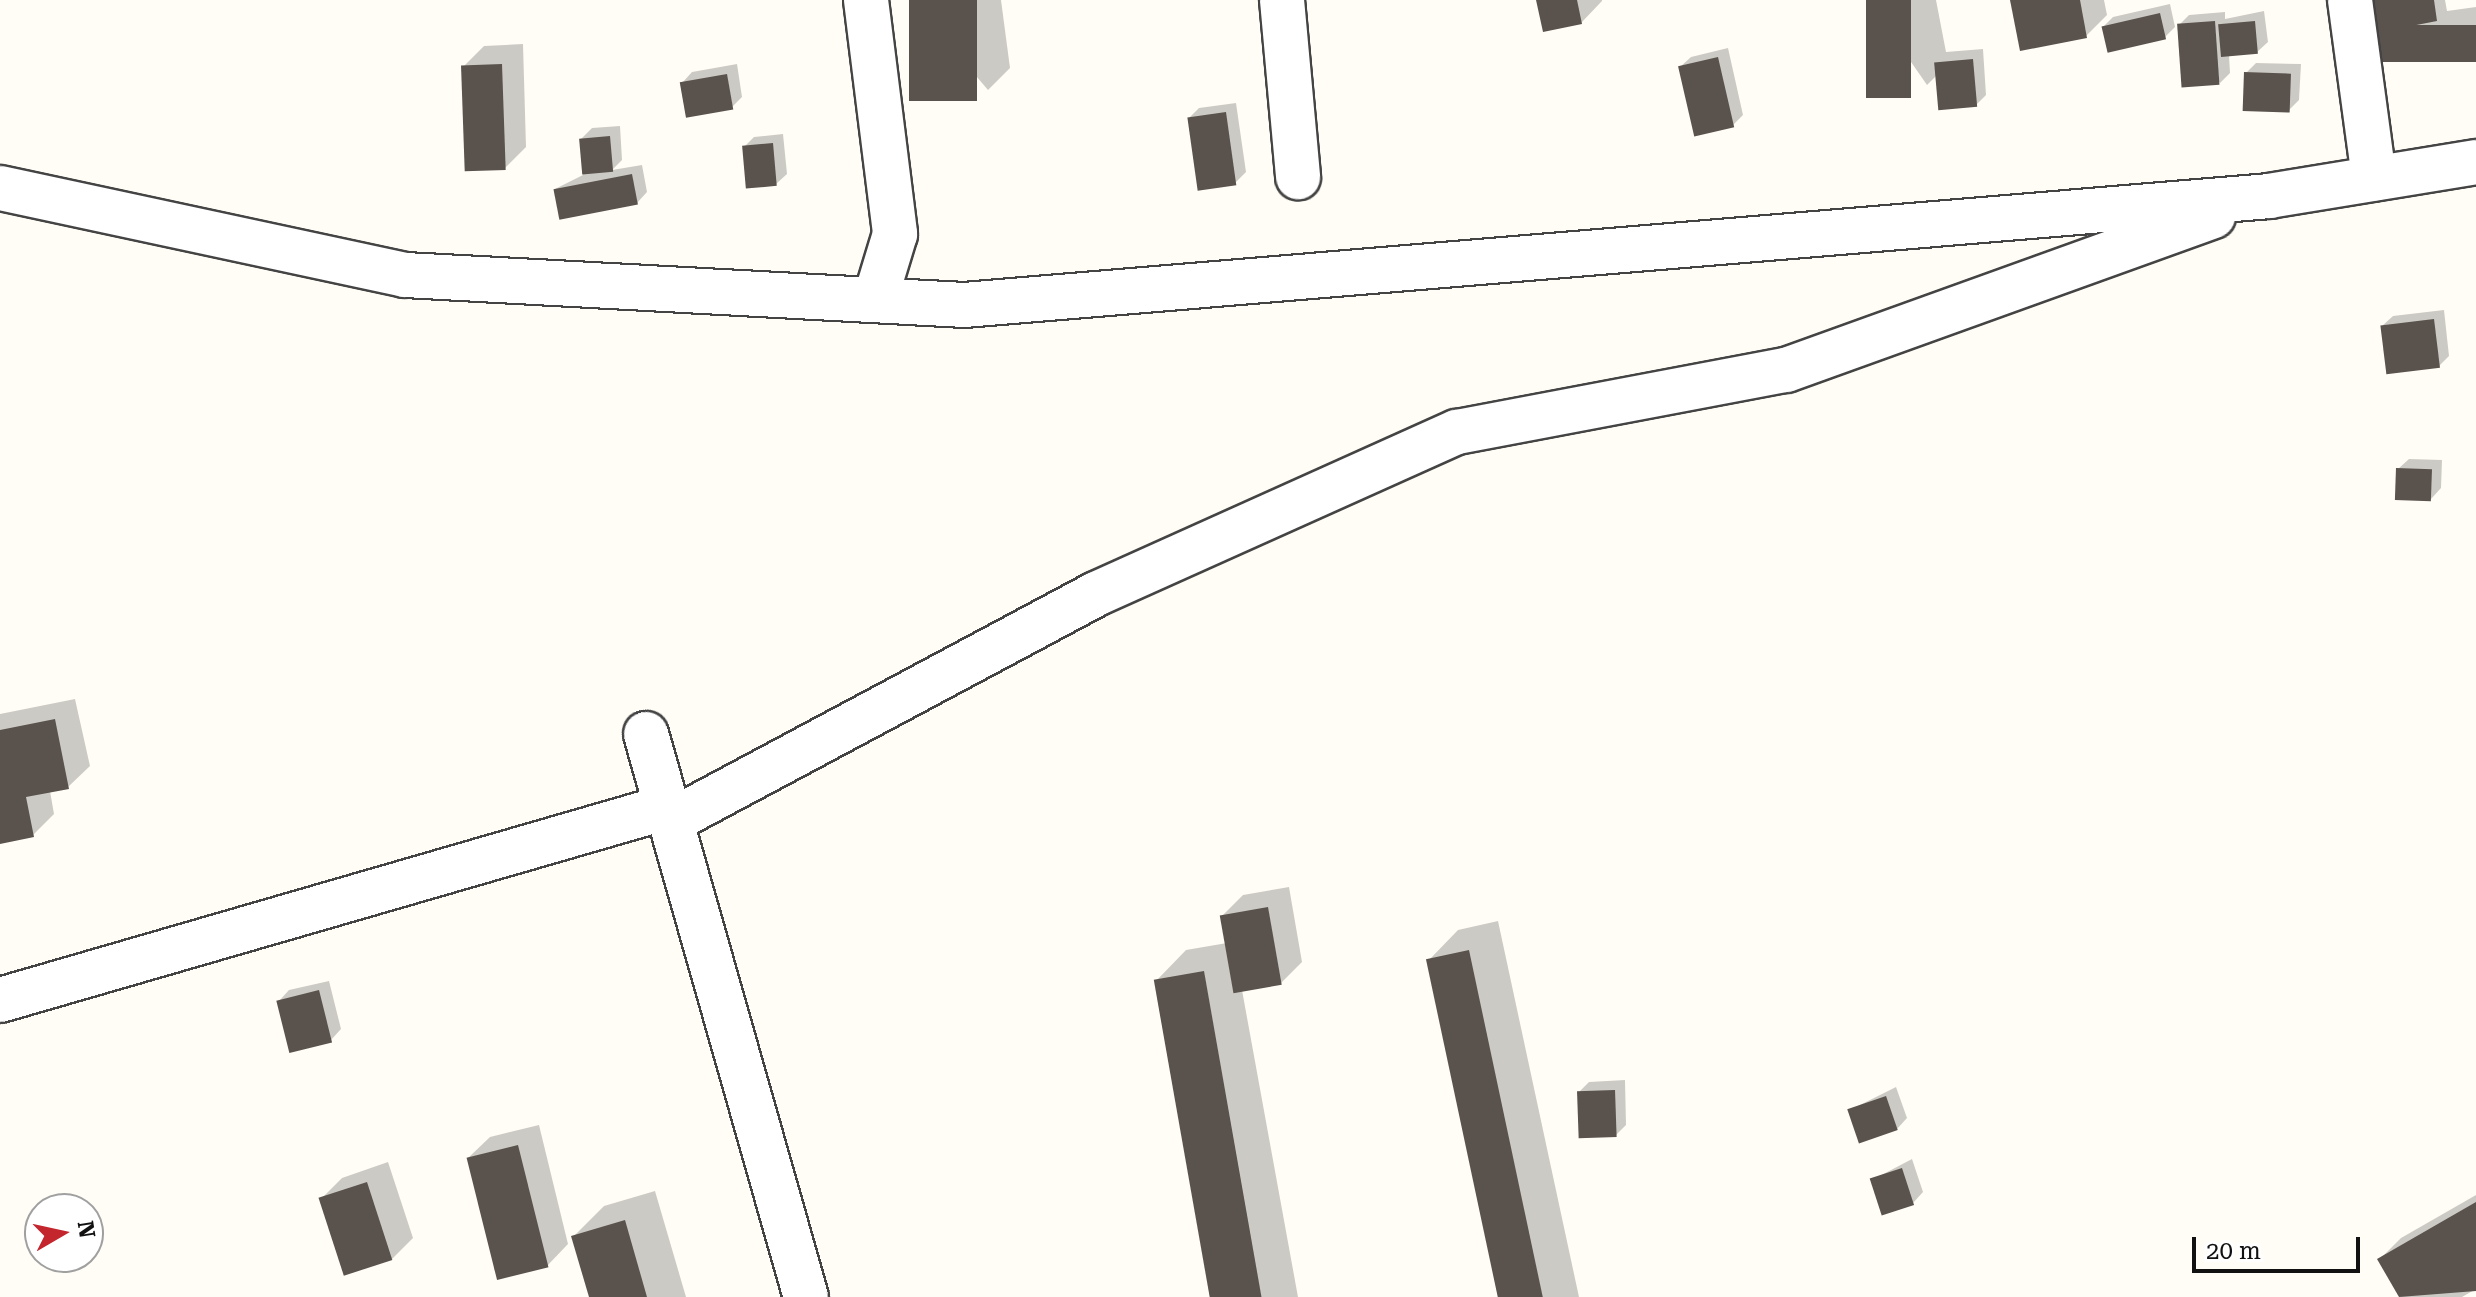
<!DOCTYPE html>
<html>
<head>
<meta charset="utf-8">
<style>
  body { margin:0 }
  #map { position:relative; width:2476px; height:1297px; overflow:hidden; background:#fffdf5; font-family:"Roboto Serif",serif }
  div>[style] { position:absolute }
  [style*='--x'] { left:calc(var(--x)*1px); top:calc(var(--y)*1px); width:calc(var(--w)*1px); rotate:calc(var(--a)*1deg) }
  .shadow>* { inset:0; background:#0003 }
  .building>* { inset:0; background:#5a524d; transform-origin:0 0 }
  .roads { filter:drop-shadow(2px 0 #444) drop-shadow(-2px 0 #444) drop-shadow(0 2px #444) drop-shadow(0 -2px #444) }
  .minor>* { height:44px; margin:-22px; padding:0 22px; transform-origin:22px; border-radius:22px; background:#fff }
  .tertiary>* { height:44px; margin:-22px; padding:0 22px; transform-origin:22px; border-radius:22px; background:#fff }
  span { translate:-50% -50%; white-space:nowrap; text-align:center; line-height:1.15; -webkit-text-stroke:8px #fff; paint-order:stroke }
  .north { position:absolute; left:24px; top:1193px; width:80px; height:80px; box-sizing:border-box; background:#fff; border:2px solid #a0a0a0; border-radius:50%; rotate:81deg; font-size:22px; font-weight:700; line-height:32px; text-align:center; color:#111 }
  .north::after { content:''; display:block; margin:auto; width:28px; height:36px; background:#c4262e; clip-path:polygon(50% 0,100% 100%,50% 72%,0 100%) }
  .scale { position:absolute; left:2192px; top:1237px; width:168px; height:36px; box-sizing:border-box; border:4px solid #111; border-top:0; padding-left:10px; font-size:24px; line-height:28px; white-space:nowrap; color:#111; -webkit-text-stroke:6px #fff; paint-order:stroke }
</style>
</head>
<body>
<div id="map">
  <div class="shadow">
    <i style="clip-path:polygon(911px 0,1001px 0,1010px 68px,988px 90px)"></i>
    <i style="clip-path:polygon(1538px 0,1602px 0,1602px 1px,1581px 23px)"></i>
    <i style="clip-path:polygon(1868px 0,1936px 0,1946px 52px,1983px 49px,1986px 95px,1976px 105px,1937px 75px,1927px 85px)"></i>
    <i style="clip-path:polygon(2012px 0,2104px 0,2107px 15px,2086px 36px)"></i>
    <i style="clip-path:polygon(2371px 0,2445px 0,2447px 11px,2476px 7px,2476px 60px,2373px 39px,2382px 30px)"></i>
    <i style="clip-path:polygon(2170px 4px,2175px 27px,2165px 37px,2103px 27px,2113px 17px)"></i>
    <i style="clip-path:polygon(2264px 11px,2268px 42px,2257px 52px,2229px 55px,2230px 73px,2220px 83px,2179px 25px,2189px 15px,2225px 12px,2225px 19px)"></i>
    <i style="clip-path:polygon(523px 44px,526px 147px,505px 168px,463px 67px,484px 46px)"></i>
    <i style="clip-path:polygon(1728px 48px,1743px 115px,1733px 125px,1680px 67px,1691px 57px)"></i>
    <i style="clip-path:polygon(2256px 63px,2301px 64px,2299px 100px,2289px 110px,2246px 73px)"></i>
    <i style="clip-path:polygon(737px 64px,742px 97px,732px 107px,682px 83px,692px 72px)"></i>
    <i style="clip-path:polygon(1236px 103px,1246px 172px,1235px 183px,1189px 118px,1199px 108px)"></i>
    <i style="clip-path:polygon(620px 126px,622px 160px,612px 170px,642px 165px,647px 192px,637px 203px,555px 189px,583px 175px,581px 139px,592px 128px)"></i>
    <i style="clip-path:polygon(783px 134px,787px 174px,776px 184px,744px 147px,754px 137px)"></i>
    <i style="clip-path:polygon(2444px 310px,2449px 356px,2439px 366px,2382px 326px,2393px 316px)"></i>
    <i style="clip-path:polygon(2409px 459px,2442px 460px,2441px 488px,2431px 499px,2398px 469px)"></i>
    <i style="clip-path:polygon(75px 699px,90px 766px,68px 787px,50px 791px,54px 814px,33px 835px,0 841px,0 714px)"></i>
    <i style="clip-path:polygon(1289px 887px,1302px 962px,1281px 983px,1242px 990px,1298px 1297px,1213px 1297px,1156px 981px,1186px 950px,1227px 943px,1222px 916px,1243px 895px)"></i>
    <i style="clip-path:polygon(1498px 921px,1579px 1297px,1500px 1297px,1428px 961px,1458px 930px)"></i>
    <i style="clip-path:polygon(329px 981px,341px 1029px,331px 1040px,279px 1001px,289px 990px)"></i>
    <i style="clip-path:polygon(1625px 1080px,1626px 1125px,1616px 1135px,1579px 1092px,1589px 1082px)"></i>
    <i style="clip-path:polygon(1896px 1087px,1907px 1118px,1897px 1129px,1850px 1110px)"></i>
    <i style="clip-path:polygon(539px 1125px,568px 1244px,547px 1266px,468px 1158px,490px 1137px)"></i>
    <i style="clip-path:polygon(1912px 1159px,1923px 1192px,1913px 1203px,1872px 1180px)"></i>
    <i style="clip-path:polygon(388px 1162px,413px 1238px,392px 1259px,321px 1199px,342px 1178px)"></i>
    <i style="clip-path:polygon(655px 1191px,686px 1297px,591px 1297px,573px 1237px,604px 1206px)"></i>
    <i style="clip-path:polygon(2476px 1195px,2476px 1289px,2462px 1297px,2401px 1297px,2380px 1259px,2401px 1238px)"></i>
  </div>
  <div class="building">
    <i style="left:909px;top:0;width:68px;height:101px"></i>
    <i style="clip-path:polygon(1536px 0,1577px 0,1582px 24px,1543px 32px)"></i>
    <i style="left:1866px;top:0;width:45px;height:98px"></i>
    <i style="clip-path:polygon(2010px 0,2080px 0,2087px 38px,2020px 51px)"></i>
    <i style="clip-path:polygon(2369px 0,2434px 0,2437px 21px,2375px 33px)"></i>
    <i style="left:2160px;top:13px;width:27px;height:60px;rotate:77deg"></i>
    <i style="left:2215px;top:21px;width:64px;height:38px;rotate:86deg"></i>
    <i style="left:2255px;top:21px;width:33px;height:37px;rotate:85deg"></i>
    <i style="left:2476px;top:25px;width:37px;height:107px;rotate:90deg"></i>
    <i style="left:1718px;top:57px;width:72px;height:41px;rotate:77deg"></i>
    <i style="left:1973px;top:59px;width:48px;height:39px;rotate:85deg"></i>
    <i style="left:502px;top:64px;width:106px;height:41px;rotate:88deg"></i>
    <i style="left:2244px;top:72px;width:47px;height:39px;rotate:2deg"></i>
    <i style="left:727px;top:74px;width:36px;height:48px;rotate:80deg"></i>
    <i style="left:1226px;top:112px;width:74px;height:39px;rotate:82deg"></i>
    <i style="left:610px;top:136px;width:36px;height:31px;rotate:85deg"></i>
    <i style="left:773px;top:143px;width:43px;height:31px;rotate:85deg"></i>
    <i style="left:632px;top:174px;width:31px;height:80px;rotate:79deg"></i>
    <i style="left:2434px;top:319px;width:49px;height:54px;rotate:83deg"></i>
    <i style="left:2396px;top:468px;width:36px;height:32px;rotate:2deg"></i>
    <i style="clip-path:polygon(55px 719px,69px 789px,26px 797px,34px 837px,0 844px,0 730px)"></i>
    <i style="left:1268px;top:907px;width:79px;height:49px;rotate:80deg"></i>
    <i style="left:1469px;top:950px;width:355px;height:44px;rotate:78deg"></i>
    <i style="left:1204px;top:971px;width:331px;height:51px;rotate:80deg"></i>
    <i style="left:319px;top:990px;width:54px;height:44px;rotate:76deg"></i>
    <i style="left:1615px;top:1090px;width:47px;height:38px;rotate:88deg"></i>
    <i style="left:1886px;top:1096px;width:36px;height:41px;rotate:71deg"></i>
    <i style="left:518px;top:1145px;width:126px;height:53px;rotate:76deg"></i>
    <i style="left:1902px;top:1168px;width:39px;height:34px;rotate:72deg"></i>
    <i style="left:367px;top:1182px;width:82px;height:51px;rotate:72deg"></i>
    <i style="clip-path:polygon(2476px 1202px,2476px 1291px,2399px 1297px,2377px 1259px)"></i>
    <i style="clip-path:polygon(625px 1220px,647px 1297px,589px 1297px,571px 1236px)"></i>
  </div>
  <div class="roads">
    <div class="minor">
      <i style="--x:1282;--y:0;--w:178;--a:84.8"></i>
      <i style="--x:2350;--y:0;--w:180;--a:82.3"></i>
      <i style="--x:0;--y:188;--w:414;--a:12.1"></i>
      <i style="--x:405;--y:275;--w:560;--a:3.07"></i>
      <i style="--x:964;--y:305;--w:1310;--a:-4.77"></i>
      <i style="--x:2269;--y:196;--w:210;--a:-9.3"></i>
      <i style="--x:646;--y:734;--w:585;--a:74.14"></i>
      <i style="--x:671;--y:821;--w:482;--a:-28.1"></i>
      <i style="--x:1096;--y:594;--w:396;--a:-24.2"></i>
      <i style="--x:1457;--y:432;--w:335;--a:-10.7"></i>
      <i style="--x:1786;--y:370;--w:454;--a:-19.8"></i>
      <i style="--x:0;--y:1000;--w:694;--a:-16.14"></i>
    </div>
    <div class="tertiary">
      <i style="--x:866;--y:0;--w:236;--a:82.9"></i>
      <i style="--x:895;--y:234;--w:69;--a:106.9"></i>
    </div>
  </div>
  <div class="north">N</div>
  <div class="scale">20 m</div>
</div>
</body>
</html>
